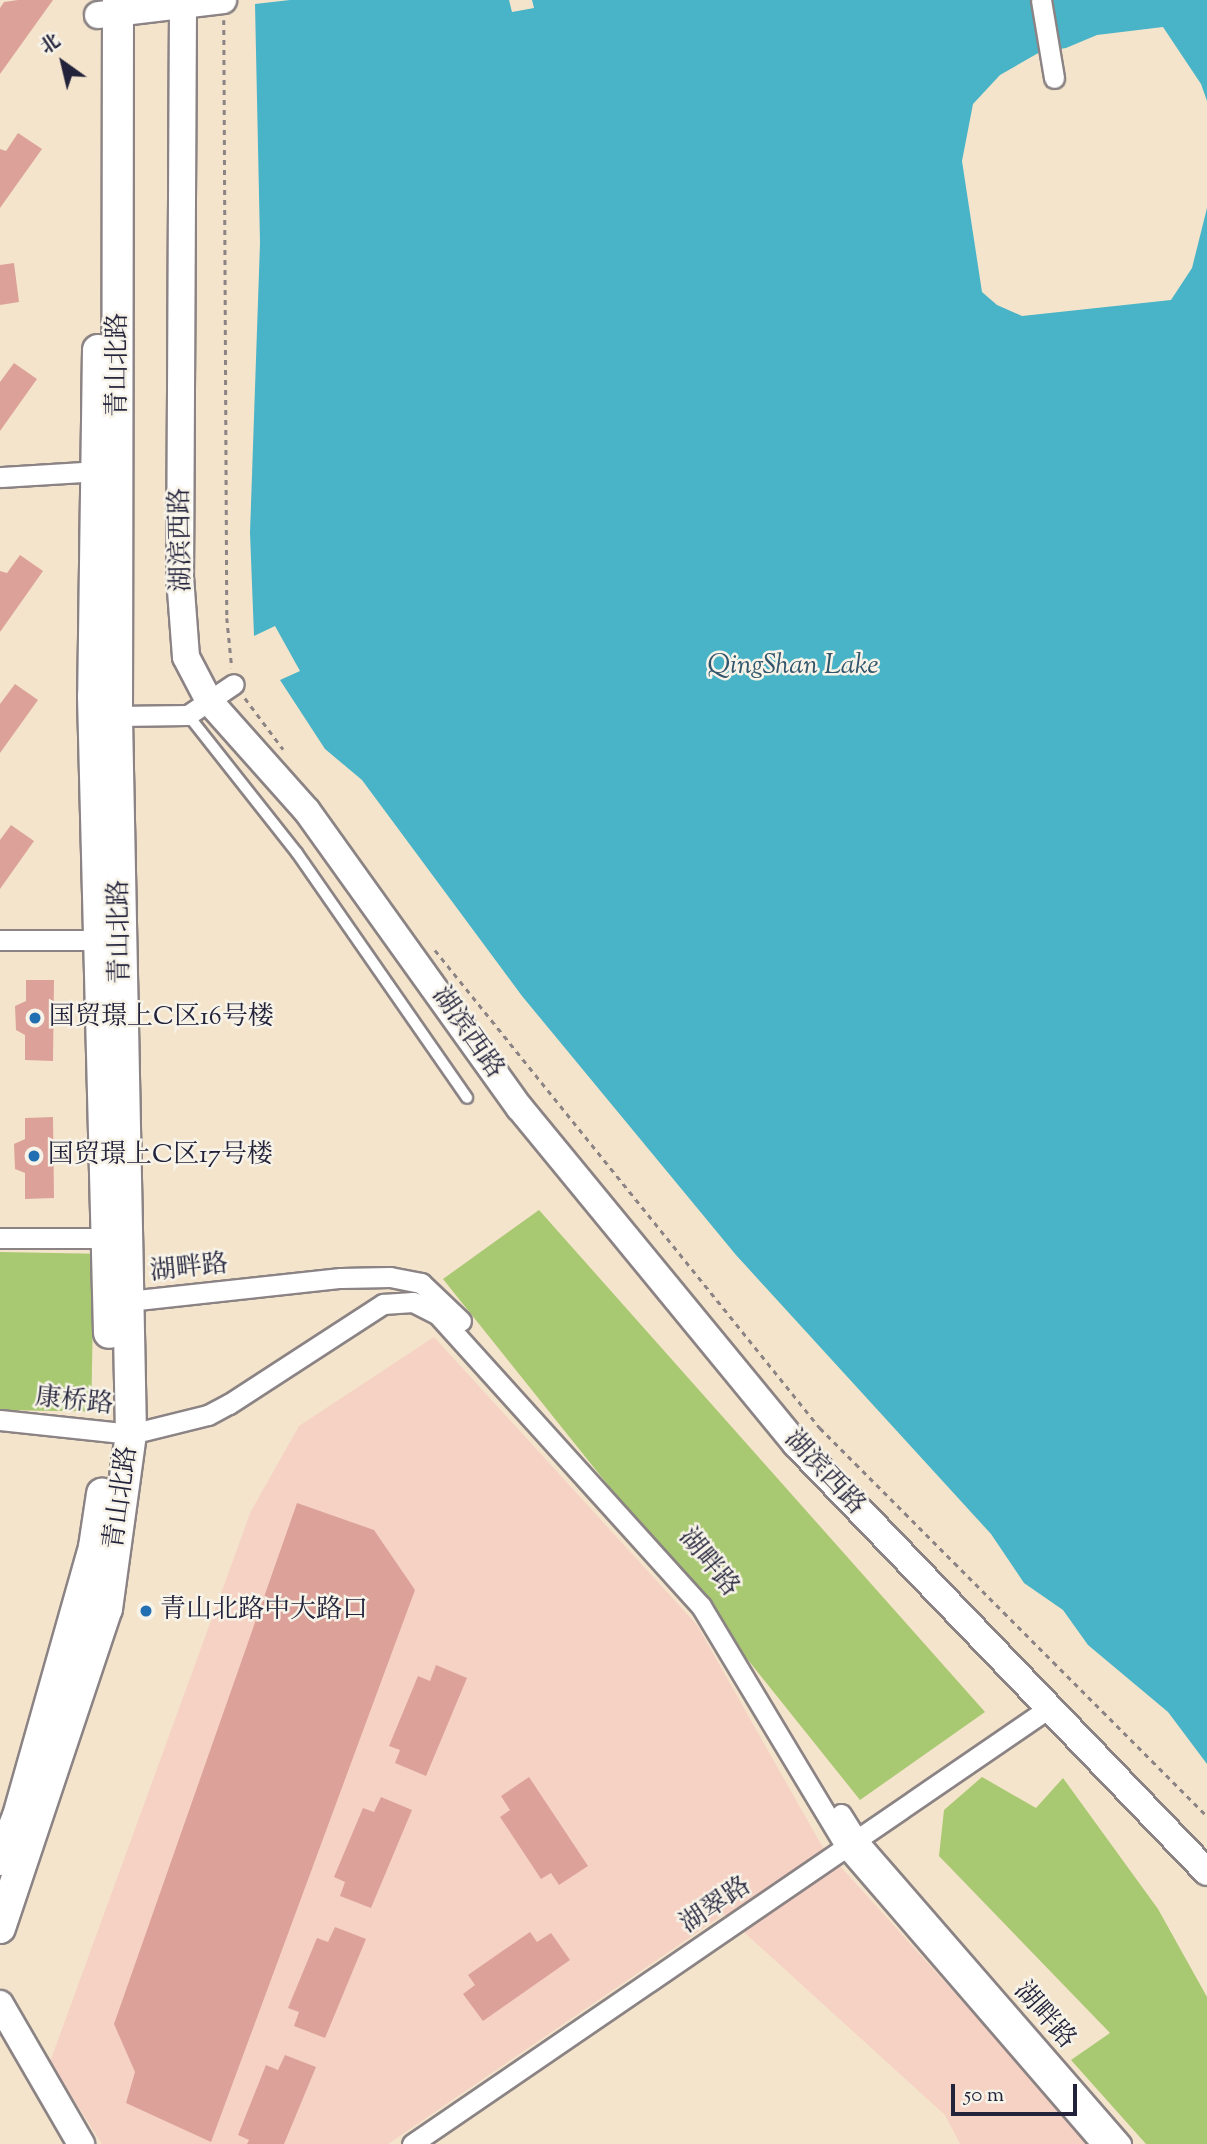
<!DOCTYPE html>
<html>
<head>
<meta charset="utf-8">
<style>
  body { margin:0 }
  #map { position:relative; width:1207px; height:2144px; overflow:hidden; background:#f4e4cc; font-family:"Sorts Mill Goudy","Noto Serif SC",serif }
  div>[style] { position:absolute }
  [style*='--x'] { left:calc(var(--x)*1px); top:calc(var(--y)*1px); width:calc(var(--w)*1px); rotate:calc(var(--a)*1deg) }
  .built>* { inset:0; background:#f6d2c4 }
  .green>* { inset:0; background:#a8c871; transform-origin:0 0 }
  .water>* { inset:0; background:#49b4c7 }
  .building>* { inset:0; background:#dca299 }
  .path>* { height:2.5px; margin-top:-1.25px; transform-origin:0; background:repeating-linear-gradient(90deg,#8b8384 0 5px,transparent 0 10px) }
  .roads { filter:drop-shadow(2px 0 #8b8384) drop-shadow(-2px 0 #8b8384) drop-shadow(0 2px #8b8384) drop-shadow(0 -2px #8b8384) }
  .lane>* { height:10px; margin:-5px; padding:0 5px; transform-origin:5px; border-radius:5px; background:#fff }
  .street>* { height:19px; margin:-9.5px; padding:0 9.5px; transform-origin:9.5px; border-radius:9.5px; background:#fff }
  .secondary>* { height:26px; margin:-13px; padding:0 13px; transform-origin:13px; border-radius:13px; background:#fff }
  .primary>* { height:30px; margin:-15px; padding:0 15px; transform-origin:15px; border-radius:15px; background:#fff }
  .dots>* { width:19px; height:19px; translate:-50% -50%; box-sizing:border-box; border:4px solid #f7f3e8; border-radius:50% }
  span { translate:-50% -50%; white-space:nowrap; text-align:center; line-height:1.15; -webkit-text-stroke:5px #f7f3e8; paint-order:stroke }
  .street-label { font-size:26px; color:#22223b }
  .poi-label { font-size:26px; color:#22223b }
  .left { translate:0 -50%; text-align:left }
  .water-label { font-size:28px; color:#30556c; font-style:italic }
  .north { position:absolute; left:28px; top:28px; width:70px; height:70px; -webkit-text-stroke:5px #f7f3e8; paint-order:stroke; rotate:326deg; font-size:19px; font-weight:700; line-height:28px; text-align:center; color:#22223b }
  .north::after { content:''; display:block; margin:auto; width:24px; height:32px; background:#22223b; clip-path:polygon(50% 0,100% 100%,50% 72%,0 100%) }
  .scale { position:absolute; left:951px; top:2084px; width:126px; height:32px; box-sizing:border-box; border:4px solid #22223b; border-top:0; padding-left:9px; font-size:21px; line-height:24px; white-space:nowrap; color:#22223b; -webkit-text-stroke:5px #f7f3e8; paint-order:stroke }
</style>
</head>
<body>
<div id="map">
  <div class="built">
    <i style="clip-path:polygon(434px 1337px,697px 1625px,822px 1846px,1091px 2144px,960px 2144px,945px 2115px,724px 1914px,388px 2144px,102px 2144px,50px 2062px,251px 1511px,299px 1426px)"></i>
  </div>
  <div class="green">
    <i style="clip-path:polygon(539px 1210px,985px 1712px,860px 1800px,443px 1279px)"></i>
    <i style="left:0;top:1252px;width:94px;height:158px;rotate:1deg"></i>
    <i style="clip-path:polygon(982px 1777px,1036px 1808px,1063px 1778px,1158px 1909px,1207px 1997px,1207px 2144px,1146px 2144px,1071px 2060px,1110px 2033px,939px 1856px,944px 1810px)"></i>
  </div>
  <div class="water">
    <i style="clip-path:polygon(290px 0,509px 0,512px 12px,534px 8px,532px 0,1207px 0,1207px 101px,1201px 84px,1163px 27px,1097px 35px,1066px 48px,1040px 52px,1000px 75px,973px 104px,962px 161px,982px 292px,997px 305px,1022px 316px,1171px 300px,1192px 268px,1207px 208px,1207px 1764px,1168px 1712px,1088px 1645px,1063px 1610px,1024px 1583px,991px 1534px,736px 1255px,522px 996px,362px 780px,325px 749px,280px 680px,300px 671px,275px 626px,254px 636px,250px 533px,260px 243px,255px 4px)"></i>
  </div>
  <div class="building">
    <i style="clip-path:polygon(18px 0,53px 0,0 74px,0 8px,4px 2px)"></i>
    <i style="clip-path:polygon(18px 133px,42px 149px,0 208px,0 149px,6px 151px)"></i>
    <i style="clip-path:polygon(14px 263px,19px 302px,0 305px,0 265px)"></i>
    <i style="clip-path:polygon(14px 363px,37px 379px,0 431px,0 382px)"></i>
    <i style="clip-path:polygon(20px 555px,43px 571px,0 632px,0 571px,7px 573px)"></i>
    <i style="clip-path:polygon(15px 684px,38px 700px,0 753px,0 704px)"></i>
    <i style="clip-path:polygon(11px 825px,34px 841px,0 889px,0 840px)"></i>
    <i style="clip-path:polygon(26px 980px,54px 980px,53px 1061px,25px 1060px,25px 1035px,16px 1030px,15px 1006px,26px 1001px)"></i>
    <i style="clip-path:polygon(53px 1117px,54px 1198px,25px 1199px,25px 1173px,15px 1169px,14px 1144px,25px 1139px,25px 1118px)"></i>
    <i style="clip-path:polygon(297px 1503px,374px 1530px,415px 1590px,211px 2142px,126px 2103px,135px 2072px,114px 2024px)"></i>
    <i style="clip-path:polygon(436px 1665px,467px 1678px,426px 1776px,395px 1763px,400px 1750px,389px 1746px,418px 1676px,430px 1681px)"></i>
    <i style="clip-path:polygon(529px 1777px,588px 1866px,559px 1885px,551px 1873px,541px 1879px,500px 1817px,510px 1810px,501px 1796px)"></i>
    <i style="clip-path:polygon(381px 1797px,412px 1810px,371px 1908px,340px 1896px,345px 1882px,334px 1877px,363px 1808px,374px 1812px)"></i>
    <i style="clip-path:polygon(335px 1927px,366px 1939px,325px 2038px,294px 2026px,299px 2012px,288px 2008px,317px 1938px,328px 1942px)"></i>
    <i style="clip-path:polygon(530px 1932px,537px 1942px,551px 1933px,570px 1960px,483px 2021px,463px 1994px,475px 1985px,468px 1975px)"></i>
    <i style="clip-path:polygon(285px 2055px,316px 2067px,284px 2144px,247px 2144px,249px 2140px,238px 2135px,266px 2065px,278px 2070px)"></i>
  </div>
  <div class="path">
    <i style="--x:224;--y:20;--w:598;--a:89.71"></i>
    <i style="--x:227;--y:618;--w:50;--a:84.3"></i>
    <i style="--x:245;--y:698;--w:64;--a:53.3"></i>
    <i style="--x:435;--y:950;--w:614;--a:51.15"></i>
    <i style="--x:820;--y:1428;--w:548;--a:45.07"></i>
  </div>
  <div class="roads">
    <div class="lane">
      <i style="--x:188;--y:715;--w:176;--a:51.7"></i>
      <i style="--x:297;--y:853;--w:298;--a:55.2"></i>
    </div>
    <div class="street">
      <i style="--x:1041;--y:0;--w:79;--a:80.5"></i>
      <i style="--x:0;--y:477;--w:98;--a:-3.5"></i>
      <i style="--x:117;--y:716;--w:71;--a:-0.8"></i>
      <i style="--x:188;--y:715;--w:55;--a:-34"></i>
      <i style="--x:0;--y:940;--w:100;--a:0"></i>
      <i style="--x:0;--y:1238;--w:105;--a:0"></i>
      <i style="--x:119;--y:1302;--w:223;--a:-6.2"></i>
      <i style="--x:341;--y:1278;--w:49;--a:-1.2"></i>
      <i style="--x:390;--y:1277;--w:32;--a:11"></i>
      <i style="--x:421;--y:1283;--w:55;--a:43.5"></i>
      <i style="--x:0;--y:1420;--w:132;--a:6.1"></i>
      <i style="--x:131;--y:1434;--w:79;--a:-13.9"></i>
      <i style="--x:208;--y:1415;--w:24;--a:-28"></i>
      <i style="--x:229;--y:1404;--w:184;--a:-33"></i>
      <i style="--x:383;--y:1304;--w:30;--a:-4"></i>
      <i style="--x:413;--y:1302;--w:27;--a:27"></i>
      <i style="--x:437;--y:1314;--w:394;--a:47.9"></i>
      <i style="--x:701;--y:1606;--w:283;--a:59"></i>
      <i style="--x:847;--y:1849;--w:390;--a:49.2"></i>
      <i style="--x:841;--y:1814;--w:32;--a:58"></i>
      <i style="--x:858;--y:1841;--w:401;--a:49"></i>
      <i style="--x:412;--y:2144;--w:772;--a:-34.39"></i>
    </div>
    <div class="secondary">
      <i style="--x:183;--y:8;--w:569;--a:90.3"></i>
      <i style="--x:180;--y:577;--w:80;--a:85.7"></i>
      <i style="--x:186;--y:657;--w:50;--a:62.4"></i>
      <i style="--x:209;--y:701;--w:147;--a:48.3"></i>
      <i style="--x:307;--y:811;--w:365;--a:54.4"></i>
      <i style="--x:520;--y:1108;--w:435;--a:50.6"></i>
      <i style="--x:796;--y:1444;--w:593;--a:46.16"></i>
      <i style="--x:98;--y:15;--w:126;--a:-6.8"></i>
      <i style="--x:0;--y:2004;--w:162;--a:59.9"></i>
    </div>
    <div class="primary">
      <i style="--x:98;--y:350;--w:346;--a:90.8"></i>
      <i style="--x:93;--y:696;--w:637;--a:88.56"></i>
      <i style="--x:0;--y:1860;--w:48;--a:-67.8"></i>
      <i style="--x:18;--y:1816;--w:280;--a:-74.2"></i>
      <i style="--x:94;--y:1547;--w:54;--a:-81.4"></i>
      <i style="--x:0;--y:1928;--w:336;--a:-71.5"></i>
      <i style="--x:107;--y:1609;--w:177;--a:-82.2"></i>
      <i style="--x:131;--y:1434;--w:718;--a:-91.12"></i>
      <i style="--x:117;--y:716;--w:716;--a:-89.92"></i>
    </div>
  </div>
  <div class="dots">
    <i style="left:35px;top:1018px;background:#1f6fb2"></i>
    <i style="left:34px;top:1156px;background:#1f6fb2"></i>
    <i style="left:146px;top:1611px;background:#1f6fb2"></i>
  </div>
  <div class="street-label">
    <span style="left:119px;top:365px;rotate:-90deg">青山北路</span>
    <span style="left:182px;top:540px;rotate:-91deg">湖滨西路</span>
    <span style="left:121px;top:932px;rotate:-91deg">青山北路</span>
    <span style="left:467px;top:1033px;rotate:55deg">湖滨西路</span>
    <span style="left:189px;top:1269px;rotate:-6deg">湖畔路</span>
    <span style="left:74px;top:1402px;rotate:6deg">康桥路</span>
    <span style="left:824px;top:1473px;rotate:47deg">湖滨西路</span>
    <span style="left:122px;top:1498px;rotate:-82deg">青山北路</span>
    <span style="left:708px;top:1563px;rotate:51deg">湖畔路</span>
    <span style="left:716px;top:1906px;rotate:-34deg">湖翠路</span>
    <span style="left:1044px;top:2016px;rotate:49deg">湖畔路</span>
  </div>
  <div class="poi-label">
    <span class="left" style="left:49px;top:1018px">国贸璟上C区16号楼</span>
    <span class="left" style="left:48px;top:1156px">国贸璟上C区17号楼</span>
    <span class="left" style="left:160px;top:1611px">青山北路中大路口</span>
  </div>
  <div class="water-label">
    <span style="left:793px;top:666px">QingShan Lake</span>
  </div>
  <div class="north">北</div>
  <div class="scale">50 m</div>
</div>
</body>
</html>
